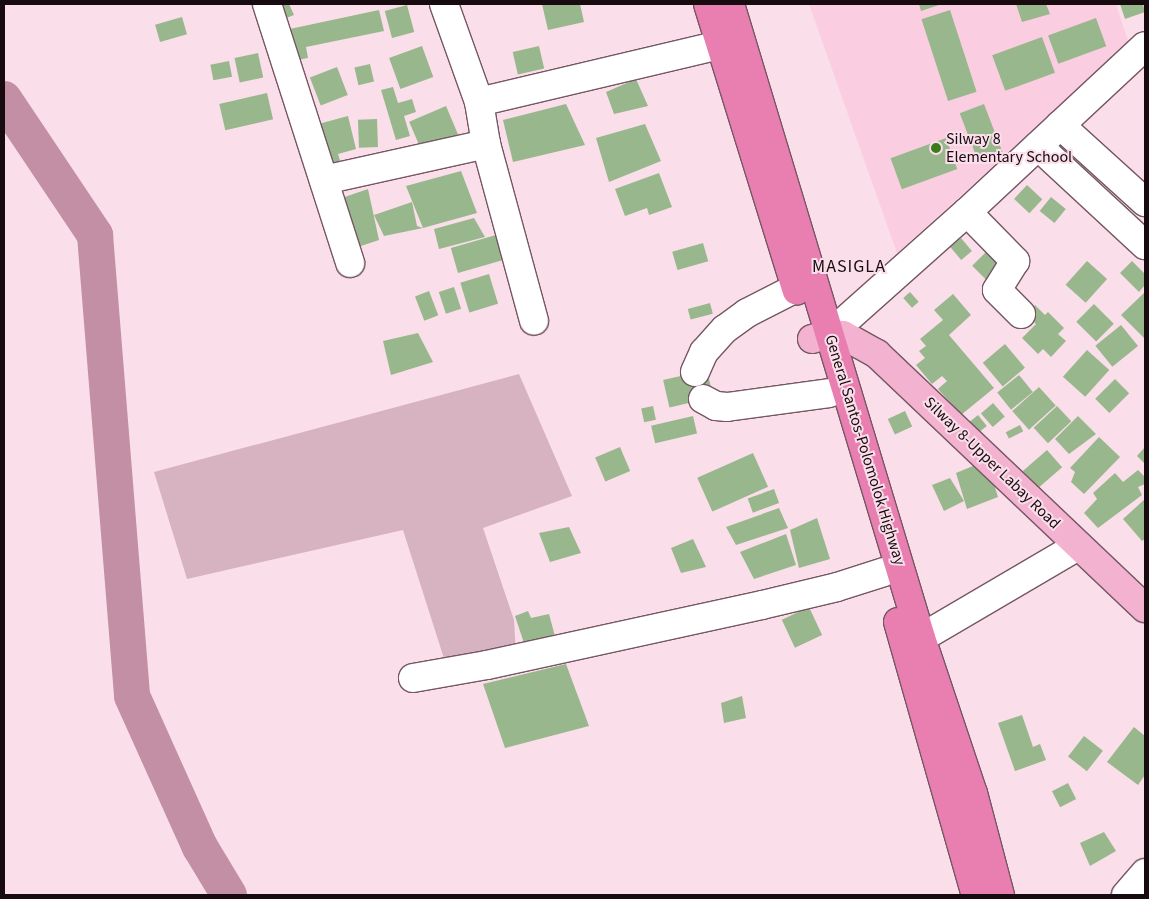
<!DOCTYPE html>
<html>
<head>
<meta charset="utf-8">
<style>
  body { margin:0 }
  #map { position:relative; width:1149px; height:899px; overflow:hidden; background:#fadee9; font-family:"Source Sans 3",sans-serif }
  div>[style] { position:absolute }
  [style*='--x'] { left:calc(var(--x)*1px); top:calc(var(--y)*1px); width:calc(var(--w)*1px); rotate:calc(var(--a)*1deg) }
  .built>* { inset:0; background:#facee0 }
  .green>* { inset:0; background:#d7b2c1 }
  .river>* { height:36px; margin:-18px; padding:0 18px; transform-origin:18px; border-radius:18px; background:#c28fa4 }
  .building>* { inset:0; background:#98b78d; transform-origin:0 0 }
  .roads { filter:drop-shadow(1px 0 #755663) drop-shadow(-1px 0 #755663) drop-shadow(0 1px #755663) drop-shadow(0 -1px #755663) }
  .minor>* { height:28px; margin:-14px; padding:0 14px; transform-origin:14px; border-radius:14px; background:#fff }
  .major>* { height:28px; margin:-14px; padding:0 14px; transform-origin:14px; border-radius:14px; background:#f2b2d0 }
  .highway>* { height:28px; margin:-14px; padding:0 14px; transform-origin:14px; border-radius:14px; background:#e97eb0 }
  .dots>* { width:14px; height:14px; translate:-50% -50%; box-sizing:border-box; border:2px solid #fadee9; border-radius:50% }
  span { translate:-50% -50%; white-space:nowrap; text-align:center; line-height:1.15; -webkit-text-stroke:4px #fadee9; paint-order:stroke }
  .poi-label { font-size:16px; color:#170b10 }
  .left { translate:0 -50%; text-align:left }
  .street-label { font-size:16px; color:#170b10 }
  .neighbourhood-label { font-size:18px; color:#170b10; letter-spacing:1px }
  .frame { position:absolute; inset:0; border:5px solid #170b10; pointer-events:none }
</style>
</head>
<body>
<div id="map">
  <div class="built">
    <i style="clip-path:polygon(809px 4px,1116px 4px,1129px 44px,897px 253px)"></i>
  </div>
  <div class="green">
    <i style="clip-path:polygon(519px 374px,572px 496px,483px 528px,514px 620px,516px 656px,448px 671px,403px 530px,187px 579px,154px 472px)"></i>
  </div>
  <div class="river">
    <i style="--x:4;--y:99;--w:164;--a:56.2"></i>
    <i style="--x:95;--y:235;--w:462;--a:85.4"></i>
    <i style="--x:132;--y:696;--w:166;--a:65.8"></i>
    <i style="--x:200;--y:847;--w:56;--a:58.9"></i>
  </div>
  <div class="building">
    <i style="clip-path:polygon(269px 4px,289px 4px,294px 15px,276px 22px)"></i>
    <i style="clip-path:polygon(542px 4px,580px 4px,584px 22px,548px 30px)"></i>
    <i style="clip-path:polygon(919px 4px,942px 4px,921px 11px)"></i>
    <i style="clip-path:polygon(1016px 4px,1046px 4px,1050px 14px,1022px 22px)"></i>
    <i style="clip-path:polygon(1120px 4px,1143px 4px,1145px 12px,1125px 19px)"></i>
    <i style="left:407px;top:5px;width:28px;height:23px;rotate:75deg"></i>
    <i style="clip-path:polygon(379px 10px,384px 31px,306px 47px,308px 58px,291px 61px,285px 30px)"></i>
    <i style="left:950px;top:10px;width:86px;height:30px;rotate:72deg"></i>
    <i style="left:182px;top:17px;width:18px;height:28px;rotate:74deg"></i>
    <i style="left:1096px;top:18px;width:30px;height:51px;rotate:70deg"></i>
    <i style="left:1042px;top:37px;width:38px;height:53px;rotate:70deg"></i>
    <i style="left:422px;top:46px;width:33px;height:35px;rotate:70deg"></i>
    <i style="left:539px;top:46px;width:23px;height:27px;rotate:77deg"></i>
    <i style="left:258px;top:53px;width:25px;height:24px;rotate:78deg"></i>
    <i style="left:229px;top:61px;width:16px;height:19px;rotate:79deg"></i>
    <i style="left:370px;top:64px;width:18px;height:16px;rotate:77deg"></i>
    <i style="left:337px;top:67px;width:30px;height:29px;rotate:69deg"></i>
    <i style="clip-path:polygon(636px 79px,648px 106px,614px 114px,606px 92px)"></i>
    <i style="clip-path:polygon(393px 87px,398px 103px,412px 99px,416px 112px,404px 116px,410px 136px,396px 140px,381px 90px)"></i>
    <i style="left:267px;top:93px;width:27px;height:49px;rotate:77deg"></i>
    <i style="clip-path:polygon(566px 104px,585px 145px,513px 162px,503px 120px)"></i>
    <i style="left:984px;top:104px;width:53px;height:26px;rotate:69deg"></i>
    <i style="left:446px;top:106px;width:38px;height:40px;rotate:67deg"></i>
    <i style="clip-path:polygon(348px 116px,356px 149px,338px 154px,343px 170px,324px 175px,311px 126px)"></i>
    <i style="left:377px;top:119px;width:28px;height:19px;rotate:88deg"></i>
    <i style="clip-path:polygon(645px 124px,661px 161px,609px 182px,596px 138px)"></i>
    <i style="left:946px;top:138px;width:33px;height:59px;rotate:70deg"></i>
    <i style="clip-path:polygon(461px 171px,477px 213px,423px 228px,406px 186px)"></i>
    <i style="clip-path:polygon(659px 173px,672px 207px,649px 215px,647px 208px,625px 216px,615px 189px)"></i>
    <i style="left:1027px;top:185px;width:21px;height:19px;rotate:43deg"></i>
    <i style="clip-path:polygon(368px 189px,379px 240px,349px 250px,333px 201px)"></i>
    <i style="left:1051px;top:197px;width:19px;height:18px;rotate:39deg"></i>
    <i style="clip-path:polygon(412px 202px,417px 226px,423px 228px,384px 236px,374px 215px)"></i>
    <i style="clip-path:polygon(474px 218px,485px 237px,439px 249px,434px 229px)"></i>
    <i style="left:496px;top:235px;width:26px;height:47px;rotate:74deg"></i>
    <i style="left:961px;top:238px;width:17px;height:14px;rotate:50deg"></i>
    <i style="left:703px;top:243px;width:19px;height:32px;rotate:74deg"></i>
    <i style="left:987px;top:251px;width:24px;height:21px;rotate:45deg"></i>
    <i style="left:1087px;top:261px;width:27px;height:32px;rotate:42deg"></i>
    <i style="clip-path:polygon(1132px 261px,1145px 274px,1145px 285px,1139px 292px,1120px 273px)"></i>
    <i style="left:489px;top:274px;width:31px;height:30px;rotate:73deg"></i>
    <i style="left:454px;top:287px;width:23px;height:16px;rotate:72deg"></i>
    <i style="left:429px;top:291px;width:26px;height:15px;rotate:69deg"></i>
    <i style="left:910px;top:292px;width:13px;height:9px;rotate:48deg"></i>
    <i style="clip-path:polygon(1144px 293px,1145px 294px,1145px 339px,1121px 315px)"></i>
    <i style="clip-path:polygon(953px 294px,971px 315px,949px 335px,994px 388px,961px 415px,938px 389px,947px 381px,942px 376px,932px 384px,916px 365px,925px 358px,919px 351px,926px 346px,920px 339px,943px 320px,934px 310px)"></i>
    <i style="left:710px;top:303px;width:11px;height:23px;rotate:75deg"></i>
    <i style="left:1094px;top:304px;width:28px;height:25px;rotate:45deg"></i>
    <i style="clip-path:polygon(1035px 305px,1045px 315px,1048px 312px,1064px 328px,1058px 334px,1066px 341px,1051px 357px,1043px 349px,1038px 354px,1022px 338px,1036px 324px,1026px 314px)"></i>
    <i style="left:1121px;top:325px;width:27px;height:33px;rotate:51deg"></i>
    <i style="clip-path:polygon(418px 333px,433px 362px,391px 375px,383px 341px)"></i>
    <i style="left:1005px;top:344px;width:31px;height:29px;rotate:50deg"></i>
    <i style="left:1087px;top:350px;width:30px;height:36px;rotate:42deg"></i>
    <i style="left:707px;top:370px;width:28px;height:45px;rotate:77deg"></i>
    <i style="left:1019px;top:375px;width:22px;height:28px;rotate:51deg"></i>
    <i style="left:1115px;top:379px;width:20px;height:28px;rotate:45deg"></i>
    <i style="left:1039px;top:387px;width:25px;height:36px;rotate:48deg"></i>
    <i style="left:993px;top:403px;width:18px;height:16px;rotate:49deg"></i>
    <i style="left:653px;top:406px;width:14px;height:12px;rotate:78deg"></i>
    <i style="left:1057px;top:406px;width:21px;height:32px;rotate:47deg"></i>
    <i style="left:905px;top:411px;width:17px;height:19px;rotate:65deg"></i>
    <i style="left:978px;top:415px;width:14px;height:11px;rotate:51deg"></i>
    <i style="left:693px;top:416px;width:18px;height:43px;rotate:77deg"></i>
    <i style="clip-path:polygon(1078px 416px,1096px 434px,1069px 454px,1055px 439px)"></i>
    <i style="left:1020px;top:425px;width:7px;height:16px;rotate:63deg"></i>
    <i style="clip-path:polygon(1099px 437px,1120px 457px,1084px 494px,1071px 482px,1075px 472px,1070px 468px)"></i>
    <i style="left:620px;top:447px;width:26px;height:27px;rotate:67deg"></i>
    <i style="clip-path:polygon(1145px 447px,1145px 464px,1137px 456px)"></i>
    <i style="left:1047px;top:450px;width:23px;height:32px;rotate:49deg"></i>
    <i style="left:753px;top:453px;width:37px;height:61px;rotate:66deg"></i>
    <i style="clip-path:polygon(973px 466px,993px 481px,998px 497px,967px 509px,956px 473px)"></i>
    <i style="clip-path:polygon(1138px 470px,1145px 477px,1145px 484px,1138px 487px,1142px 495px,1098px 528px,1084px 513px,1097px 499px,1093px 493px,1115px 473px,1123px 482px)"></i>
    <i style="clip-path:polygon(950px 478px,964px 501px,944px 511px,932px 485px)"></i>
    <i style="left:774px;top:489px;width:15px;height:28px;rotate:70deg"></i>
    <i style="clip-path:polygon(1145px 499px,1145px 539px,1142px 541px,1123px 519px)"></i>
    <i style="clip-path:polygon(779px 508px,788px 528px,736px 545px,726px 527px)"></i>
    <i style="clip-path:polygon(817px 518px,830px 559px,799px 568px,790px 530px)"></i>
    <i style="clip-path:polygon(569px 527px,581px 553px,550px 562px,539px 533px)"></i>
    <i style="clip-path:polygon(786px 534px,796px 565px,754px 579px,740px 552px)"></i>
    <i style="clip-path:polygon(693px 539px,706px 567px,681px 573px,671px 548px)"></i>
    <i style="left:809px;top:607px;width:31px;height:30px;rotate:65deg"></i>
    <i style="clip-path:polygon(528px 611px,531px 618px,549px 614px,556px 640px,526px 649px,515px 616px)"></i>
    <i style="clip-path:polygon(566px 664px,589px 726px,505px 748px,483px 684px)"></i>
    <i style="clip-path:polygon(742px 696px,746px 718px,724px 723px,721px 703px)"></i>
    <i style="clip-path:polygon(1022px 715px,1033px 747px,1040px 744px,1046px 760px,1015px 771px,998px 723px)"></i>
    <i style="clip-path:polygon(1134px 727px,1145px 736px,1145px 775px,1138px 785px,1107px 762px)"></i>
    <i style="left:1084px;top:736px;width:24px;height:26px;rotate:38deg"></i>
    <i style="left:1068px;top:783px;width:18px;height:18px;rotate:63deg"></i>
    <i style="clip-path:polygon(1104px 832px,1116px 851px,1090px 866px,1080px 843px)"></i>
  </div>
  <div class="roads">
    <div class="minor">
      <i style="--x:267;--y:4;--w:272;--a:72.2"></i>
      <i style="--x:444;--y:4;--w:104;--a:70.3"></i>
      <i style="--x:479;--y:102;--w:43;--a:80.5"></i>
      <i style="--x:486;--y:144;--w:183;--a:74.8"></i>
      <i style="--x:479;--y:102;--w:249;--a:-13.3"></i>
      <i style="--x:1060;--y:125;--w:115;--a:42.2"></i>
      <i style="--x:1038;--y:146;--w:146;--a:42.8"></i>
      <i style="--x:324;--y:180;--w:166;--a:-12.5"></i>
      <i style="--x:967;--y:212;--w:69;--a:45.6"></i>
      <i style="--x:1015;--y:261;--w:34;--a:122"></i>
      <i style="--x:997;--y:290;--w:34;--a:45"></i>
      <i style="--x:830;--y:334;--w:183;--a:-41.7"></i>
      <i style="--x:967;--y:212;--w:243;--a:-43"></i>
      <i style="--x:695;--y:372;--w:22;--a:-66"></i>
      <i style="--x:704;--y:352;--w:31;--a:-48"></i>
      <i style="--x:725;--y:329;--w:27;--a:-36"></i>
      <i style="--x:747;--y:313;--w:55;--a:-27"></i>
      <i style="--x:703;--y:399;--w:15;--a:28"></i>
      <i style="--x:716;--y:406;--w:11;--a:5"></i>
      <i style="--x:727;--y:407;--w:103;--a:-7.8"></i>
      <i style="--x:921;--y:638;--w:182;--a:-30.4"></i>
      <i style="--x:413;--y:678;--w:75;--a:-10"></i>
      <i style="--x:487;--y:665;--w:281;--a:-12.3"></i>
      <i style="--x:762;--y:605;--w:77;--a:-13.5"></i>
      <i style="--x:837;--y:587;--w:49;--a:-17.7"></i>
      <i style="--x:1126;--y:895;--w:29;--a:-49"></i>
    </div>
    <div class="major">
      <i style="--x:812;--y:339;--w:19;--a:-16"></i>
      <i style="--x:830;--y:334;--w:13;--a:4"></i>
      <i style="--x:843;--y:335;--w:39;--a:29"></i>
      <i style="--x:877;--y:354;--w:369;--a:43.5"></i>
    </div>
    <div class="highway">
      <i style="--x:708;--y:4;--w:300;--a:72.8"></i>
      <i style="--x:730;--y:4;--w:662;--a:73.23"></i>
      <i style="--x:921;--y:638;--w:163;--a:71.5"></i>
      <i style="--x:973;--y:793;--w:106;--a:75.2"></i>
      <i style="--x:898;--y:622;--w:284;--a:74.1"></i>
    </div>
  </div>
  <div class="dots">
    <i style="left:936px;top:148px;background:#3b7b1a"></i>
  </div>
  <div class="poi-label">
    <span class="left" style="left:946px;top:148px">Silway 8<br>Elementary School</span>
  </div>
  <div class="street-label">
    <span style="left:865px;top:450px;rotate:73deg">General Santos-Polomolok Highway</span>
    <span style="left:992px;top:463px;rotate:44deg">Silway 8-Upper Labay Road</span>
  </div>
  <div class="neighbourhood-label">
    <span style="left:849px;top:267px">MASIGLA</span>
  </div>
  <div class="frame"></div>
</div>
</body>
</html>
